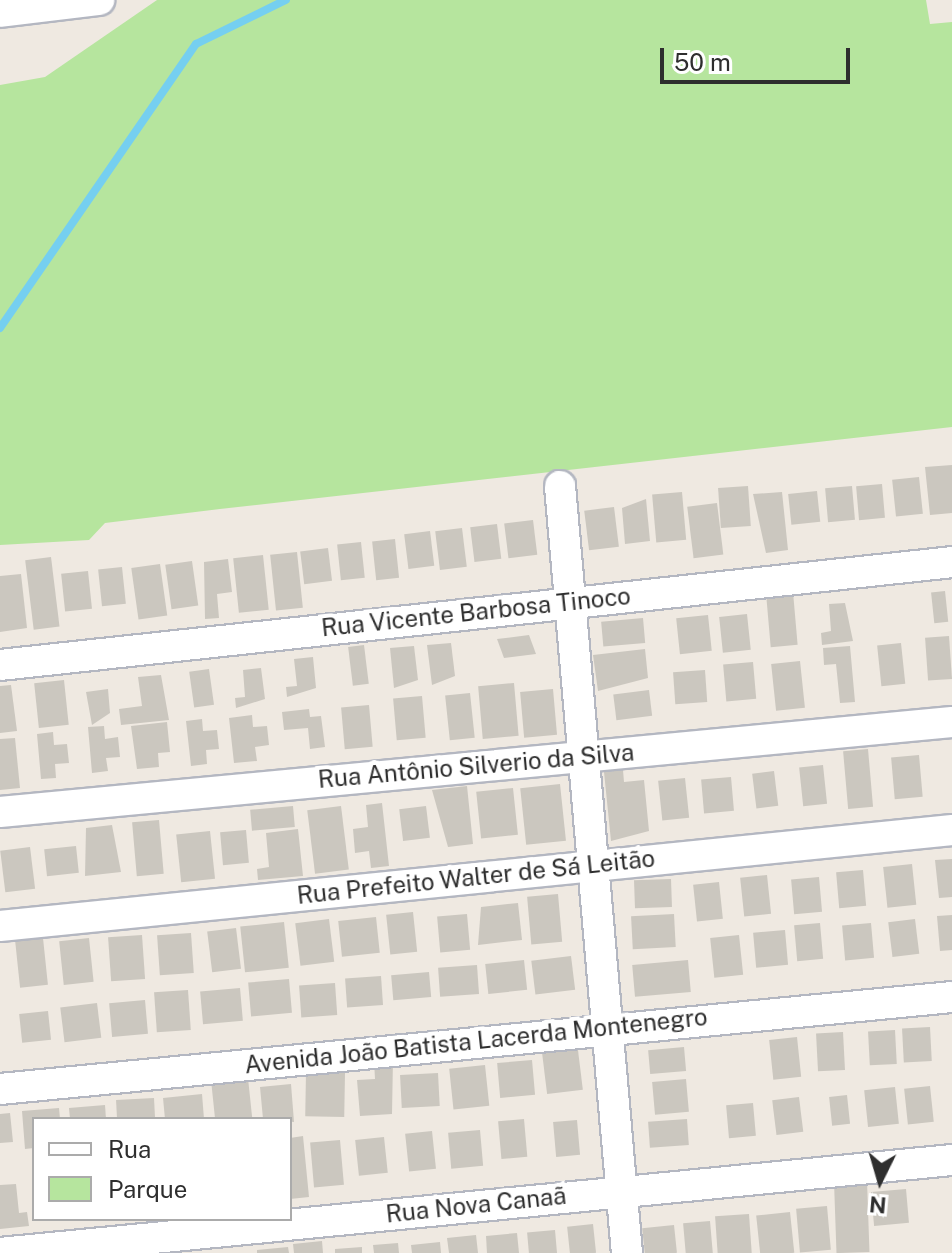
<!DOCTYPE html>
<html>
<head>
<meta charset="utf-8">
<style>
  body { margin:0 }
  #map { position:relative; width:952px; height:1253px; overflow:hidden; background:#efe9e1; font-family:"Public Sans",sans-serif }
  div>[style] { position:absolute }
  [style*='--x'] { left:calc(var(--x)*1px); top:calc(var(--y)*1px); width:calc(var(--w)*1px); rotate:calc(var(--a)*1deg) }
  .green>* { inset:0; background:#b6e59e }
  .stream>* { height:8px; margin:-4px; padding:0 4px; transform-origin:4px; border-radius:4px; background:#75cff0 }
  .building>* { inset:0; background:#cbc7bf; transform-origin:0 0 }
  .roads { filter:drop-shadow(2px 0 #b4b7c1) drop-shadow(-2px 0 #b4b7c1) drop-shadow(0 2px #b4b7c1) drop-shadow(0 -2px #b4b7c1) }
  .street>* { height:30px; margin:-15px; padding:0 15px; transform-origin:15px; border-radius:15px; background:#fff }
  span { translate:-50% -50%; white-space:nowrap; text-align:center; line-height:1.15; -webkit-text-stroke:8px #fff; paint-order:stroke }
  .street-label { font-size:24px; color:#2e2e2e }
  .legend { position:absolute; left:32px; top:1117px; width:260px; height:104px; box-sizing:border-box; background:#fff; border:2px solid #ababab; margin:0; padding:10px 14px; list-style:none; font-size:24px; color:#2e2e2e }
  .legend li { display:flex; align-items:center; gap:16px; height:40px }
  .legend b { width:40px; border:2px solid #ababab }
  .north { position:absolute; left:840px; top:1141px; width:80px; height:80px; -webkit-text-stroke:6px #fff; paint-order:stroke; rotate:185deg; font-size:22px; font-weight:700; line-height:32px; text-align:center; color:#2e2e2e }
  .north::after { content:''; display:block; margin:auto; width:28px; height:36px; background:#2e2e2e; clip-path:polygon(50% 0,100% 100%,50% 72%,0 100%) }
  .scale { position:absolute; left:660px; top:48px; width:190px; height:36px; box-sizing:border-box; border:4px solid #2e2e2e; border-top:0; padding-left:10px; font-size:24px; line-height:28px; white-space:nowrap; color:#2e2e2e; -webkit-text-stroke:6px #fff; paint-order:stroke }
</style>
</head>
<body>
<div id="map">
  <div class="green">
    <i style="clip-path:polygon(157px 0,926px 0,930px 24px,952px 22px,952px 427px,220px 509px,105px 523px,89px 540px,0 545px,0 85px,45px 77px)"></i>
  </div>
  <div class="stream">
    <i style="--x:0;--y:328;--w:345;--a:-55.4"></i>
    <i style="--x:196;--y:44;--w:100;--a:-26.1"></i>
  </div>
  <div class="building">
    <i style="clip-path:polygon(952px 465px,952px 513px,930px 515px,925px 467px)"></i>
    <i style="left:919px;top:477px;width:37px;height:27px;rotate:84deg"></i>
    <i style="left:882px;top:484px;width:34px;height:26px;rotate:85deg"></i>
    <i style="left:748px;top:486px;width:40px;height:30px;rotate:86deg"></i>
    <i style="left:852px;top:486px;width:34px;height:27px;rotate:85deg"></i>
    <i style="left:817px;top:491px;width:31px;height:29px;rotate:84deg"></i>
    <i style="left:682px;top:492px;width:48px;height:30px;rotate:85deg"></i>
    <i style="clip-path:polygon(782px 492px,788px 550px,766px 553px,753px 494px)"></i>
    <i style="clip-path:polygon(646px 499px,650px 541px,625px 544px,622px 508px)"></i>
    <i style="left:717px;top:503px;width:52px;height:30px;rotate:83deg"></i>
    <i style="left:614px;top:507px;width:40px;height:30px;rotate:83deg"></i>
    <i style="left:533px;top:520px;width:35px;height:29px;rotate:83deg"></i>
    <i style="left:497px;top:524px;width:35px;height:27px;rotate:83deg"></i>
    <i style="left:462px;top:528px;width:39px;height:27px;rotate:83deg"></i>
    <i style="left:430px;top:531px;width:35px;height:26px;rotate:83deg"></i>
    <i style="left:395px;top:539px;width:39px;height:23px;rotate:84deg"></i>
    <i style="left:361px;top:542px;width:36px;height:24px;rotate:84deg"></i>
    <i style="left:328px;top:548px;width:33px;height:28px;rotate:83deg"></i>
    <i style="left:297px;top:552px;width:56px;height:27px;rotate:84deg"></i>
    <i style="left:263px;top:555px;width:55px;height:30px;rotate:84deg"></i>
    <i style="left:51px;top:557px;width:70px;height:26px;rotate:83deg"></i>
    <i style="clip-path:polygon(228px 559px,232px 592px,217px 594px,219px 618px,205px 619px,204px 562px)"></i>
    <i style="left:192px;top:561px;width:45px;height:27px;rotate:82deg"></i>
    <i style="left:160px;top:564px;width:52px;height:29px;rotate:82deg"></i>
    <i style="left:122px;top:567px;width:37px;height:24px;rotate:84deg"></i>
    <i style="left:88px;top:571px;width:38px;height:27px;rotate:84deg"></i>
    <i style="clip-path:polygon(21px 574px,27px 628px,0 632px,0 576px)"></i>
    <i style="left:945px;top:591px;width:31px;height:14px;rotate:84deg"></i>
    <i style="left:793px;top:592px;width:53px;height:27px;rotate:85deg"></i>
    <i style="clip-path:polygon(845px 603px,853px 641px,822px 645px,821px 633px,831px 631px,829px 604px)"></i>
    <i style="left:747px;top:614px;width:36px;height:28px;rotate:84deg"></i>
    <i style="left:708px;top:615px;width:36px;height:32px;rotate:84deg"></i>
    <i style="left:643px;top:618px;width:25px;height:42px;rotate:85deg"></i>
    <i style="clip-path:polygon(529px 635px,536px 654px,504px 658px,497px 639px)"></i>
    <i style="left:949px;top:636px;width:43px;height:24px;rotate:86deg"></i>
    <i style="clip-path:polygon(451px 643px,455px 676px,432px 685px,427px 645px)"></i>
    <i style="left:901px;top:643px;width:41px;height:24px;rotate:84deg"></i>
    <i style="left:364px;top:645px;width:39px;height:16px;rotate:83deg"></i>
    <i style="clip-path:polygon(414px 646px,418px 680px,394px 688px,390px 648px)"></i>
    <i style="clip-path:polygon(850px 646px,855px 702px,840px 703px,836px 664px,824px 665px,823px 648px)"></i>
    <i style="clip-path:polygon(645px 649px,648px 678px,598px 691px,593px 655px)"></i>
    <i style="clip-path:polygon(313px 657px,316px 688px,287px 697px,286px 687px,297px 686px,294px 659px)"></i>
    <i style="left:800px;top:661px;width:47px;height:29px;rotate:84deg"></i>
    <i style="left:753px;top:662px;width:37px;height:30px;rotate:85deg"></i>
    <i style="clip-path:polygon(261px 668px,265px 699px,236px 708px,235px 698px,245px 697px,243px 670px)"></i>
    <i style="left:209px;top:669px;width:36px;height:20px;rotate:82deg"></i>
    <i style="left:705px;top:670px;width:32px;height:32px;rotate:86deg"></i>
    <i style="clip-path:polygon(161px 675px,169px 720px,121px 725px,119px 709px,142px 706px,138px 677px)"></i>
    <i style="left:64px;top:680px;width:45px;height:30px;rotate:84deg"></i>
    <i style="left:514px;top:683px;width:53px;height:36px;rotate:85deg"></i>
    <i style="clip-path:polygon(11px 685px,17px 731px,0 733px,0 686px)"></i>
    <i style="clip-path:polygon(108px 689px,110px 713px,92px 725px,86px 692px)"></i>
    <i style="left:553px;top:689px;width:46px;height:33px;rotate:85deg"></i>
    <i style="left:649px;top:690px;width:26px;height:36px;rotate:83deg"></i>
    <i style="left:470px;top:693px;width:45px;height:25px;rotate:84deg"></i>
    <i style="left:422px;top:696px;width:42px;height:29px;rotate:85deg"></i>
    <i style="left:369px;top:705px;width:42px;height:28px;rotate:85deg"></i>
    <i style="clip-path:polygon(309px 709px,310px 717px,321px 716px,325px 747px,310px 749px,308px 728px,284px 730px,282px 712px)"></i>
    <i style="clip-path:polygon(252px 715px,253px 727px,267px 726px,269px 745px,255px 747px,257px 761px,234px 763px,229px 718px)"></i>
    <i style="clip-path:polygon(202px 719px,203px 731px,217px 730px,219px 749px,206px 750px,207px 764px,191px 766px,186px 721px)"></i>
    <i style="clip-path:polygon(167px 722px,170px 752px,158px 753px,159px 767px,137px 769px,131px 726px)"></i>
    <i style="clip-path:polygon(104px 726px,105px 739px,118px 737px,120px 757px,106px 758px,108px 771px,92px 773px,88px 727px)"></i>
    <i style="clip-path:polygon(53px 732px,54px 745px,67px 744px,69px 763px,55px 764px,56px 778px,41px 779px,37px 734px)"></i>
    <i style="clip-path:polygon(15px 738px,20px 788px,0 790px,0 739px)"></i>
    <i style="left:868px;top:749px;width:58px;height:25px;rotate:85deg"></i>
    <i style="left:919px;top:755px;width:42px;height:28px;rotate:85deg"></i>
    <i style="left:823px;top:765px;width:39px;height:24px;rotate:84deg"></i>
    <i style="clip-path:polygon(623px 770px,624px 782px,644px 780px,649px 831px,611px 841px,604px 772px)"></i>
    <i style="left:774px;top:771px;width:35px;height:22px;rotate:83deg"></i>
    <i style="left:731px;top:777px;width:34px;height:30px;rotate:85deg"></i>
    <i style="left:685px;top:778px;width:40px;height:27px;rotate:84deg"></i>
    <i style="left:560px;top:784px;width:57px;height:40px;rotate:84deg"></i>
    <i style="clip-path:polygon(467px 786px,473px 844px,448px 847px,432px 790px)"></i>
    <i style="left:513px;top:788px;width:47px;height:37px;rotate:84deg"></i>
    <i style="clip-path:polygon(382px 803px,389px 866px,371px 868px,369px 851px,355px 853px,353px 829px,368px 827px,366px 805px)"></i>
    <i style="left:293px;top:806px;width:21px;height:43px;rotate:85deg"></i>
    <i style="left:341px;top:806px;width:64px;height:34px;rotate:83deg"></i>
    <i style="left:426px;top:806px;width:32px;height:27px;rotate:83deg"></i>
    <i style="left:159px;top:820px;width:54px;height:27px;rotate:85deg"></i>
    <i style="clip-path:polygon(112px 825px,121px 872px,85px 876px,86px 828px)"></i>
    <i style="clip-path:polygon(298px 829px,303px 876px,258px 880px,257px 869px,269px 867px,266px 833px)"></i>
    <i style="left:246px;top:830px;width:33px;height:26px;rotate:85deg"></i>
    <i style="left:210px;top:831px;width:48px;height:34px;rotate:84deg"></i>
    <i style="left:76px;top:846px;width:27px;height:32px;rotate:84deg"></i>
    <i style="left:30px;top:847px;width:42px;height:30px;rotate:83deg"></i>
    <i style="clip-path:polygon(952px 859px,952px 897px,939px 898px,935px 860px)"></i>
    <i style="left:912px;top:864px;width:41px;height:29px;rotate:84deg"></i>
    <i style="left:863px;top:870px;width:36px;height:27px;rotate:85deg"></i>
    <i style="left:767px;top:875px;width:39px;height:27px;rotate:84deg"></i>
    <i style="left:819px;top:877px;width:35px;height:28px;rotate:85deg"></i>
    <i style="left:671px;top:879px;width:28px;height:37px;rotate:88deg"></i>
    <i style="left:719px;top:882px;width:37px;height:26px;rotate:84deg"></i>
    <i style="left:558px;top:894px;width:48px;height:31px;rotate:85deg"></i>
    <i style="clip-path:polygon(518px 903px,522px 940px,478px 945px,481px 907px)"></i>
    <i style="left:413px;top:912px;width:40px;height:27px;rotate:84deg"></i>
    <i style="left:467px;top:914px;width:36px;height:30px;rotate:85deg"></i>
    <i style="left:674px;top:914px;width:33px;height:43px;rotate:87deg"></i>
    <i style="clip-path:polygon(952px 915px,952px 950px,940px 951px,937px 916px)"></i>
    <i style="left:376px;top:917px;width:36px;height:38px;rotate:84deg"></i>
    <i style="left:329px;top:919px;width:43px;height:34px;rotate:83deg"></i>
    <i style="left:915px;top:919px;width:35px;height:27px;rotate:83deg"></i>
    <i style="left:284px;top:922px;width:46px;height:44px;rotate:84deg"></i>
    <i style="left:820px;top:923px;width:36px;height:26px;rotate:85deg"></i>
    <i style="left:871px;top:923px;width:35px;height:29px;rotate:85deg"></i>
    <i style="left:236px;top:928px;width:41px;height:29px;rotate:83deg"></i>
    <i style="left:785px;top:930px;width:35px;height:32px;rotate:85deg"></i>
    <i style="left:191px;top:933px;width:40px;height:34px;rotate:86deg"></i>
    <i style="left:142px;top:935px;width:44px;height:34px;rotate:86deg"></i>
    <i style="left:739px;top:935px;width:40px;height:29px;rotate:84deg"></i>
    <i style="left:43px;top:938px;width:47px;height:28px;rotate:84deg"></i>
    <i style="left:89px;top:938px;width:44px;height:30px;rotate:84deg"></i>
    <i style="left:571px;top:956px;width:34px;height:40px;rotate:83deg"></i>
    <i style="left:524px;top:960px;width:30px;height:39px;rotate:84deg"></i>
    <i style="left:688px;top:960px;width:32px;height:56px;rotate:85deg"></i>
    <i style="left:477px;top:965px;width:29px;height:39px;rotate:86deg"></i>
    <i style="left:429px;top:972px;width:25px;height:38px;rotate:85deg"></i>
    <i style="left:381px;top:976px;width:29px;height:36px;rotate:86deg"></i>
    <i style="left:289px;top:979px;width:34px;height:41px;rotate:85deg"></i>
    <i style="left:335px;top:983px;width:32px;height:36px;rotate:86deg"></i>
    <i style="left:240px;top:988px;width:33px;height:40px;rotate:85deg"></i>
    <i style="left:188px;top:990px;width:40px;height:34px;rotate:86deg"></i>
    <i style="left:145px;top:1000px;width:34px;height:36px;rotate:85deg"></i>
    <i style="left:97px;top:1003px;width:35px;height:37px;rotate:83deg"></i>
    <i style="left:48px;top:1011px;width:29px;height:29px;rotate:84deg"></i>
    <i style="left:930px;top:1027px;width:34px;height:28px;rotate:87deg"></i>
    <i style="left:895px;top:1030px;width:34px;height:27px;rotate:87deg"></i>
    <i style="left:843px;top:1032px;width:38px;height:27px;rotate:87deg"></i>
    <i style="left:797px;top:1037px;width:40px;height:28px;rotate:84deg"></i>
    <i style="left:577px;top:1042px;width:48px;height:36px;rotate:83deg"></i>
    <i style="left:684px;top:1047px;width:24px;height:36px;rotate:85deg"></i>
    <i style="clip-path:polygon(393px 1059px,392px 1114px,360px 1116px,357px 1080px,375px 1079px,374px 1061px)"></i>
    <i style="left:532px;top:1060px;width:35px;height:35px;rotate:85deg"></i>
    <i style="left:485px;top:1065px;width:41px;height:36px;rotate:84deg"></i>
    <i style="left:345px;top:1073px;width:44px;height:39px;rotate:91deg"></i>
    <i style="left:438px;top:1073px;width:33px;height:38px;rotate:87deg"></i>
    <i style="left:248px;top:1078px;width:41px;height:37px;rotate:84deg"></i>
    <i style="left:686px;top:1079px;width:33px;height:34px;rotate:85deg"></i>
    <i style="clip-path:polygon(291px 1084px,294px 1122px,263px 1119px,260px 1087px)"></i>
    <i style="left:930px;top:1086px;width:36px;height:26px;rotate:84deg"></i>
    <i style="left:895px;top:1087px;width:37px;height:31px;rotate:84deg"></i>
    <i style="clip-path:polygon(202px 1094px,204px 1119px,165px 1119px,163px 1098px)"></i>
    <i style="left:847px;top:1095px;width:29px;height:18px;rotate:84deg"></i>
    <i style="left:799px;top:1097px;width:35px;height:27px;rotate:83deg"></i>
    <i style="left:154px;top:1098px;width:21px;height:38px;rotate:87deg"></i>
    <i style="left:753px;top:1103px;width:33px;height:27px;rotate:85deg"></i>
    <i style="clip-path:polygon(105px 1105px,106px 1119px,70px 1119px,69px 1108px)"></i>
    <i style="clip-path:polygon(59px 1108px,60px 1119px,34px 1119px,34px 1148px,25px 1149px,22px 1111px)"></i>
    <i style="clip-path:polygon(10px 1113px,13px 1142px,0 1143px,0 1114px)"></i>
    <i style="left:524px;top:1119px;width:38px;height:26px;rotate:85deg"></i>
    <i style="left:687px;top:1119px;width:26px;height:39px;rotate:86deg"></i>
    <i style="left:577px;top:1120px;width:35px;height:24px;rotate:85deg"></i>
    <i style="left:480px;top:1130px;width:36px;height:32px;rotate:85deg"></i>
    <i style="left:432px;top:1131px;width:38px;height:27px;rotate:84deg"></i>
    <i style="clip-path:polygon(303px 1136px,309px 1197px,290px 1199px,290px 1138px)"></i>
    <i style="left:384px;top:1137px;width:36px;height:29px;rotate:84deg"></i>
    <i style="left:340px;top:1140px;width:45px;height:30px;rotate:85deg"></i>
    <i style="left:867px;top:1181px;width:71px;height:33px;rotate:88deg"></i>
    <i style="clip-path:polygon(16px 1184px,19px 1213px,27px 1212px,29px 1226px,0 1229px,0 1185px)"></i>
    <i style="left:906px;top:1189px;width:34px;height:35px;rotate:85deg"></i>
    <i style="left:827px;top:1206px;width:44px;height:31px;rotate:85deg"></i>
    <i style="left:790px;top:1212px;width:41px;height:34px;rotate:84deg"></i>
    <i style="left:749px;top:1214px;width:39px;height:34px;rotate:86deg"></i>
    <i style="left:710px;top:1221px;width:32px;height:27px;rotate:85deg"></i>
    <i style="left:593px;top:1224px;width:29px;height:26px;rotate:84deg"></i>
    <i style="left:674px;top:1225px;width:28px;height:32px;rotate:84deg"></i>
    <i style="left:555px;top:1230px;width:23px;height:28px;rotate:85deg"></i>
    <i style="clip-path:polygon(517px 1233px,519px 1253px,487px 1253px,486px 1236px)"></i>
    <i style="clip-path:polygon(476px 1235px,478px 1253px,449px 1253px,447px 1238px)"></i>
    <i style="clip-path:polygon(322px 1241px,323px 1253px,294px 1253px,293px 1244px)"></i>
    <i style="clip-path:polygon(440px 1242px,441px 1253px,412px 1253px,411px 1245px)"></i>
    <i style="clip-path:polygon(398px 1243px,399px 1253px,374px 1253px,373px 1245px)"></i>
    <i style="clip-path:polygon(288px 1247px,289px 1253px,257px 1253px,257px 1250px)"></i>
    <i style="clip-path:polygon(362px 1247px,362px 1253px,335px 1253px,335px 1249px)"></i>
  </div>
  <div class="roads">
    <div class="street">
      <i style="--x:0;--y:12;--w:100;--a:-6.9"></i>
      <i style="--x:560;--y:486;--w:770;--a:85.01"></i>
      <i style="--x:0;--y:665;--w:958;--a:-6.17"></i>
      <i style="--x:0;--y:812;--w:956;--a:-5.4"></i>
      <i style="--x:0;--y:926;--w:957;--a:-5.76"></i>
      <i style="--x:0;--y:1089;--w:956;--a:-5.52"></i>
      <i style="--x:0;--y:1253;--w:957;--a:-5.58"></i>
    </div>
  </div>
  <div class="street-label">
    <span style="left:476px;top:612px;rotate:-6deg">Rua Vicente Barbosa Tinoco</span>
    <span style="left:476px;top:766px;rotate:-5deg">Rua Antônio Silverio da Silva</span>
    <span style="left:476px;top:877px;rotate:-6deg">Rua Prefeito Walter de Sá Leitão</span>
    <span style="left:476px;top:1041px;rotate:-6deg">Avenida João Batista Lacerda Montenegro</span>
    <span style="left:476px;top:1205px;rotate:-6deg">Rua Nova Canaã</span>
  </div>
  <ul class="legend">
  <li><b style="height:10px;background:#fff"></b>Rua</li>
  <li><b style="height:22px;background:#b6e59e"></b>Parque</li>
  </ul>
  <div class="north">N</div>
  <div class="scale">50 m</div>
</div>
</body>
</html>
